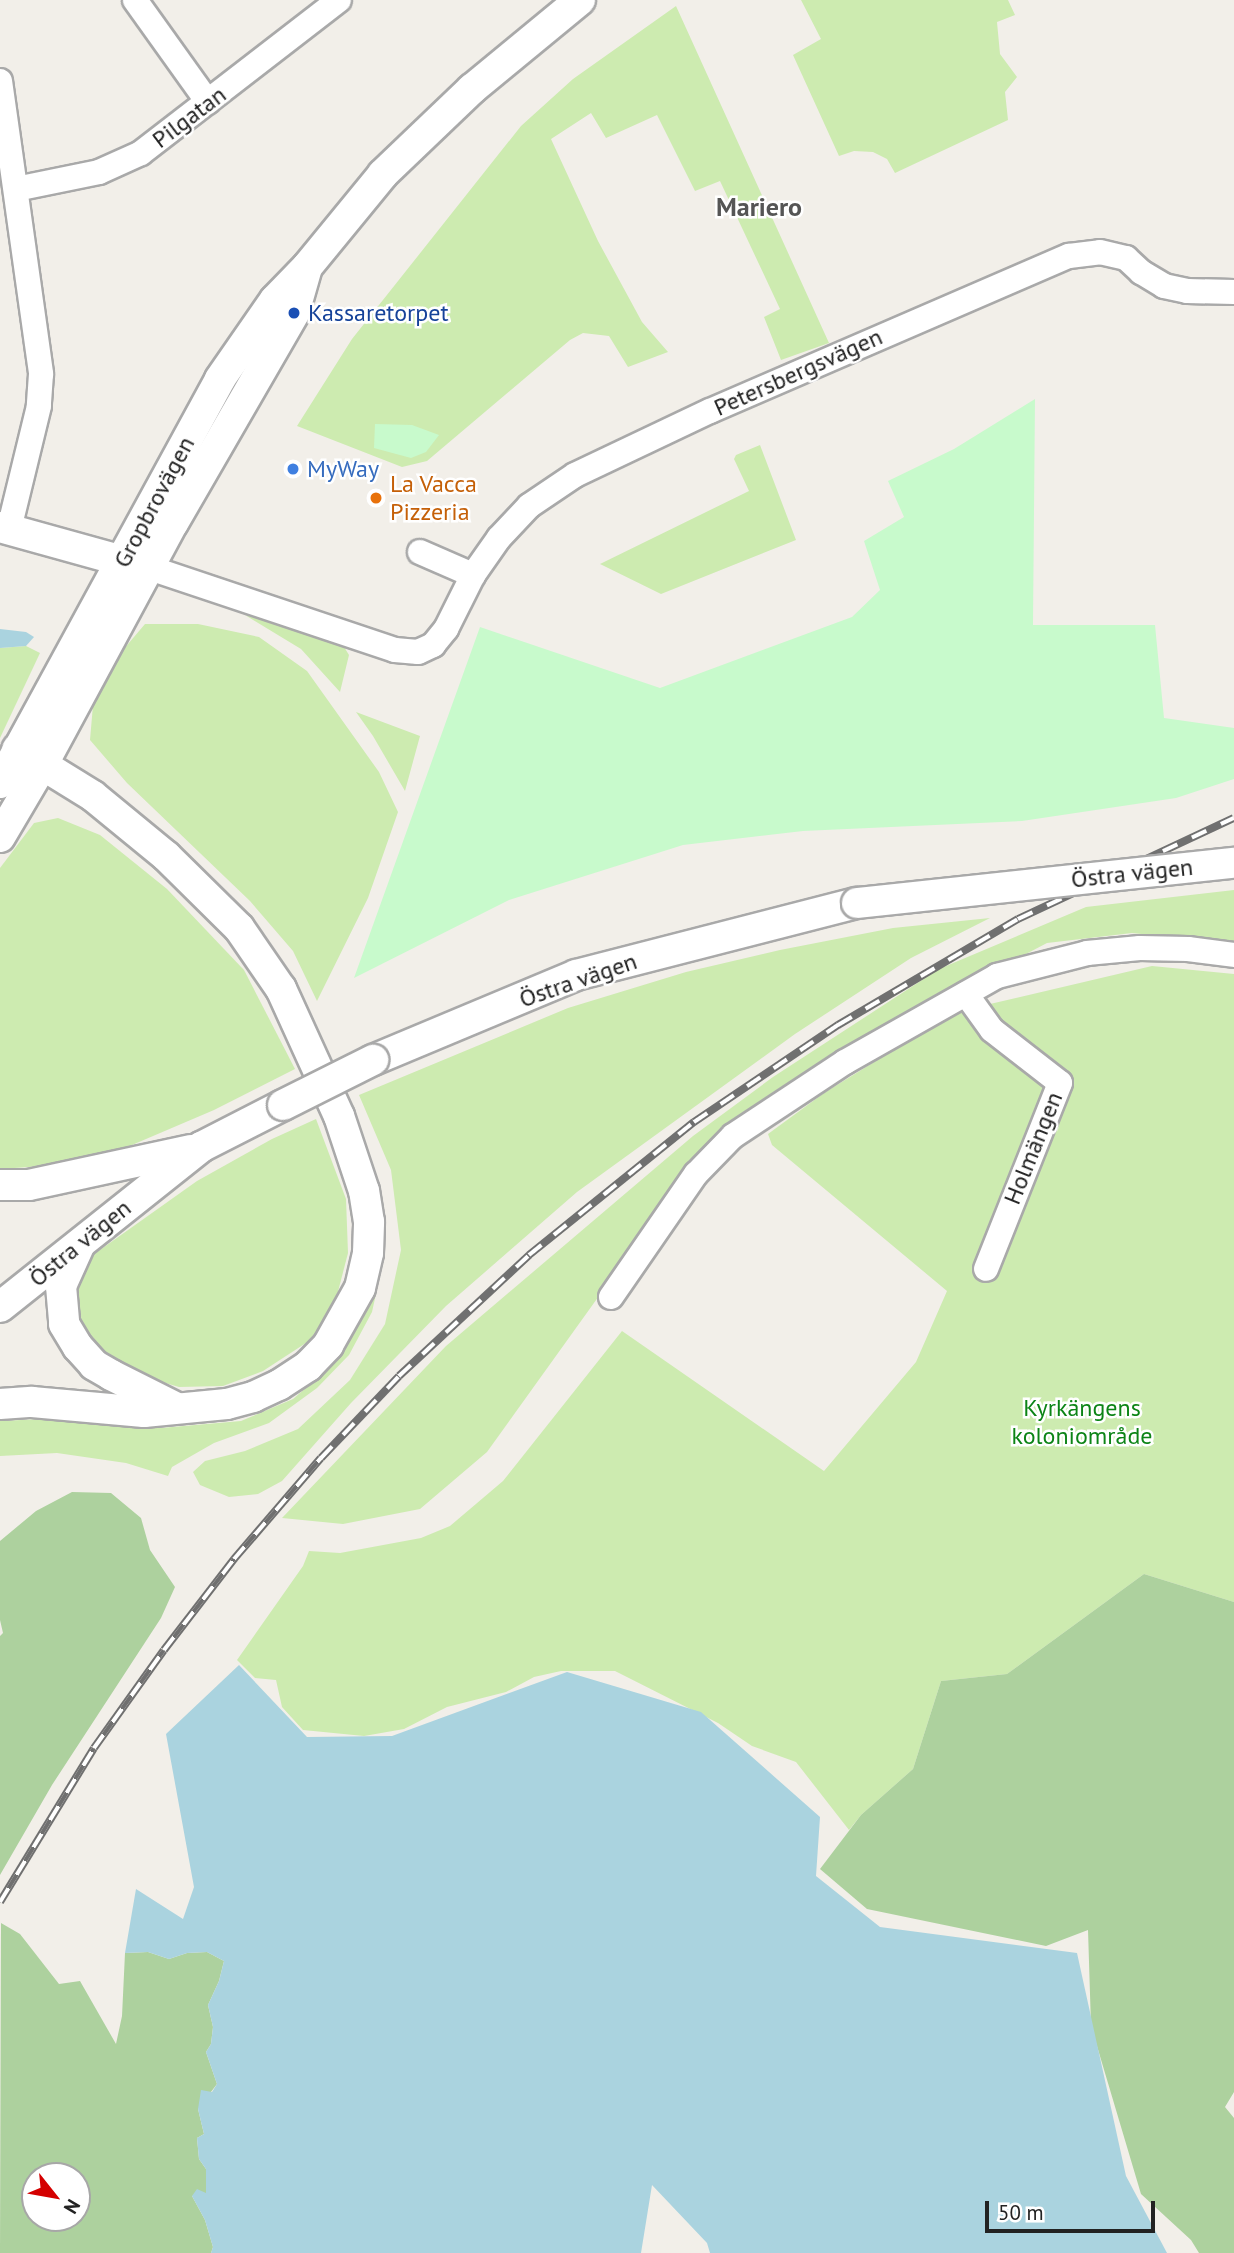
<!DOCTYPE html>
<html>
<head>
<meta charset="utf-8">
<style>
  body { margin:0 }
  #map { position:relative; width:1234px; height:2253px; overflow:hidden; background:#f2efe9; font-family:"PT Sans",sans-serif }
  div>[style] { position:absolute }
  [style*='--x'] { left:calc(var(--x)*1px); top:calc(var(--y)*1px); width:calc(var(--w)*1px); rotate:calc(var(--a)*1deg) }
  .grass>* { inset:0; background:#cdebb0 }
  .forest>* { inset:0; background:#add19e }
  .park>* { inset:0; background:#c8facc }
  .water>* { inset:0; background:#aad3df }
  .roads { filter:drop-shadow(2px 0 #a9a9a9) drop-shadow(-2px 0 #a9a9a9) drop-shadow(0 2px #a9a9a9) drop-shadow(0 -2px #a9a9a9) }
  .minor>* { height:24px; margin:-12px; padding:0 12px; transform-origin:12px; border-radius:12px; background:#fff }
  .tertiary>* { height:30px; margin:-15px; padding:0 15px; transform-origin:15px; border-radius:15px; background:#fff }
  .rail>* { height:8px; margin-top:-4px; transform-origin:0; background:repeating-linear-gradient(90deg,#fff 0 16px,#707070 0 32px); box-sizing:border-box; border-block:2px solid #707070 }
  .bridges { filter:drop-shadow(2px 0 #a9a9a9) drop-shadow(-2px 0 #a9a9a9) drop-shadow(0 2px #a9a9a9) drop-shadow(0 -2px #a9a9a9) }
  .tertiary-bridge>* { height:30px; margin:-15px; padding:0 15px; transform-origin:15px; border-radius:15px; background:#fff }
  .dots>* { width:19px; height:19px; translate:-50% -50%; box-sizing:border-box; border:4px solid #fff; border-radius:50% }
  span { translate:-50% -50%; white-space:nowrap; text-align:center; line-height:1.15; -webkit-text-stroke:5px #fff; paint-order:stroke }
  .street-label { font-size:24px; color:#222 }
  .transit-label { font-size:24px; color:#164399 }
  .left { translate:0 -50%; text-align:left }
  .shop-label { font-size:24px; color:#366cbe }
  .food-label { font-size:24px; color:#c56008 }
  .park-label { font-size:24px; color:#0c8416 }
  .neighbourhood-label { font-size:26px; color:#555; font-weight:700 }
  .north { position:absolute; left:21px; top:2162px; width:70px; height:70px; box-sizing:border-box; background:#fff; border:2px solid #a7a7a7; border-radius:50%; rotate:121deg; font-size:19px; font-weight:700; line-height:28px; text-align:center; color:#222 }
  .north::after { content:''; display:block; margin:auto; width:24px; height:32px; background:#d40000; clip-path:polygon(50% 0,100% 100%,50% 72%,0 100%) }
  .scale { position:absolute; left:985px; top:2201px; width:170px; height:32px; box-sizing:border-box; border:4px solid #222; border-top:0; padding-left:9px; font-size:21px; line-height:24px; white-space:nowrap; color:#222; -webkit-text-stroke:5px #fff; paint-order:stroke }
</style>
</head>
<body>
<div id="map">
  <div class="grass">
    <i style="clip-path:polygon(801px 0,1008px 0,1015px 15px,997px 22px,1000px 54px,1017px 77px,1005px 92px,1008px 120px,895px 173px,887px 159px,873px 152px,854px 151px,839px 156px,793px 55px,821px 39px)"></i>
    <i style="clip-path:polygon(676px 6px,829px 343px,781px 360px,764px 317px,780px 309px,720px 181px,695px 191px,657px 115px,606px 138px,591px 113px,551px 139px,598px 241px,642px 322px,668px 352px,628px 367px,609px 336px,583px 333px,570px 340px,427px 461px,402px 467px,297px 426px,352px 339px,521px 126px,573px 79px)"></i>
    <i style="clip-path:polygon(760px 445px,796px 540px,661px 594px,600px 564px,749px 491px,734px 459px,736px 455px)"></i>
    <i style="clip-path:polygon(245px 615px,341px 642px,349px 655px,340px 692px,301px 649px)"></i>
    <i style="clip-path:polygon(145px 624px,198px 624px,259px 637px,307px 671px,379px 772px,398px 812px,368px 898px,317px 1001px,293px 951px,250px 901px,127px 783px,90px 740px,93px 705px,117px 657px)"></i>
    <i style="clip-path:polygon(26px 646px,40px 653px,0 738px,0 648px)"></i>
    <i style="clip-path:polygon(356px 712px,420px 736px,405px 791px,373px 736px)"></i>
    <i style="clip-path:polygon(58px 818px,100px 835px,167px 889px,244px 970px,295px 1069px,214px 1110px,132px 1145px,72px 1164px,0 1169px,0 868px,34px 823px)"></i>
    <i style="clip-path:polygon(1234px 890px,1234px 944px,1132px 933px,1047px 943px,906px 1017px,735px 1123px,637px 1243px,487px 1452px,420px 1509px,343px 1524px,282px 1518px,446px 1346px,693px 1136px,773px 1077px,939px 969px,1086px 907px)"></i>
    <i style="clip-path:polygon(990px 918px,911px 958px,795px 1034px,577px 1192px,446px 1306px,351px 1403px,282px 1481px,258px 1494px,229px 1497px,200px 1485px,193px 1472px,205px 1461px,245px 1451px,298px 1429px,350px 1380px,385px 1324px,401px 1250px,391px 1170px,359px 1095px,568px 1008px,686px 972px,780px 950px,893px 928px)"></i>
    <i style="clip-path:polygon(1152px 966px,1234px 974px,1234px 1602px,1144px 1574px,1007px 1674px,941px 1681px,913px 1769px,861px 1815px,849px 1830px,796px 1762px,752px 1746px,718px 1723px,615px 1671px,561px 1671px,534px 1677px,506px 1692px,447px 1707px,404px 1729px,364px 1736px,303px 1730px,282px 1707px,276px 1680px,255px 1678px,237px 1660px,303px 1566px,309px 1551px,340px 1553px,421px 1538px,450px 1526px,503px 1481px,622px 1331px,824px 1471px,916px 1362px,947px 1291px,772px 1145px,768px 1134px,824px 1093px,960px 1009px,978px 1024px,990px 1004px)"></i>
    <i style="clip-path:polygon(316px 1119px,346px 1199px,348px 1253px,334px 1307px,309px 1341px,263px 1371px,223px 1386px,179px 1387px,138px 1375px,106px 1354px,75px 1323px,70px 1294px,83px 1262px,197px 1181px,272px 1139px)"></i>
    <i style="clip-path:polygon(378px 1285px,372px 1312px,349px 1355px,317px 1388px,269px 1423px,214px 1443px,172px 1467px,168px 1476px,126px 1463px,57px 1453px,0 1456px,0 1421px,43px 1419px,161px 1428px,241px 1421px,293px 1399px,337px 1361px)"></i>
  </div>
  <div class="forest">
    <i style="clip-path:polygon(72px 1492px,111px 1493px,141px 1518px,150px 1550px,175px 1587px,161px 1618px,52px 1785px,0 1875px,0 1636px,3px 1633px,0 1620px,0 1541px,36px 1511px)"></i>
    <i style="clip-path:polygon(1144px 1574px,1234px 1602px,1234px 2092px,1225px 2107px,1234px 2118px,1234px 2253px,1199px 2253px,1191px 2240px,1141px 2194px,1091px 2026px,1088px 1930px,1046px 1946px,867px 1909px,820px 1869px,861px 1815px,913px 1769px,941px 1681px,1007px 1674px)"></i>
    <i style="clip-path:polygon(evenodd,1px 1923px,20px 1934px,59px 1984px,80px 1981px,116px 2044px,122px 2016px,125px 1953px,148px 1952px,169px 1959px,187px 1953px,207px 1952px,224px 1961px,219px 1981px,208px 2005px,213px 2027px,211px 2044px,206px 2052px,217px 2084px,198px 2109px,204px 2134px,197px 2138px,199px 2159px,206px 2169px,206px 2194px,192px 2196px,205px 2220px,213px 2247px,211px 2253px,0 2253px,1px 1923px,35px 2176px,77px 2176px,77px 2218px,35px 2218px,35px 2176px)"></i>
  </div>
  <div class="park">
    <i style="clip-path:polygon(1035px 399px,1033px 625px,1155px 625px,1164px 718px,1234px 728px,1234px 779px,1176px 798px,1022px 821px,803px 831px,683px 845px,509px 900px,354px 978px,480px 627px,660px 688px,852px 617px,880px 590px,864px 541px,904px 517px,888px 481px,954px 449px)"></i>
    <i style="clip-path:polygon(375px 424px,412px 425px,439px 435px,426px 452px,411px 458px,374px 448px)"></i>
  </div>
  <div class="water">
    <i style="clip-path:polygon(0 629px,26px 632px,34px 637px,26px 646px,0 648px)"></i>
    <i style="clip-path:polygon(239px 1665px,307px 1737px,392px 1736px,567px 1672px,701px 1712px,820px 1817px,816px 1876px,880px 1927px,1077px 1953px,1126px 2176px,1167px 2253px,710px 2253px,707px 2243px,652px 2185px,641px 2253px,211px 2253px,213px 2247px,205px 2220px,192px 2196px,197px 2189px,206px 2193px,206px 2169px,199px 2159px,197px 2138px,204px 2134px,198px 2109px,201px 2090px,212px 2092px,217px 2084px,206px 2052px,211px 2044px,213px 2027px,208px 2005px,219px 1981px,224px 1961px,207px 1952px,187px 1953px,169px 1959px,148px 1952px,125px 1953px,136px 1889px,183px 1919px,194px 1887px,166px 1734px)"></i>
  </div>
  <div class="roads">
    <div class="minor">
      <i style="--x:135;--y:0;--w:125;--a:54.4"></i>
      <i style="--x:0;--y:81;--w:296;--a:82"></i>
      <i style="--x:41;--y:374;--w:32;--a:94"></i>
      <i style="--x:39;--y:406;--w:127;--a:103.7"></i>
      <i style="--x:16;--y:189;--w:85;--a:-11.6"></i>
      <i style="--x:99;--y:172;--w:46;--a:-24.3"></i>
      <i style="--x:141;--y:153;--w:250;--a:-37.7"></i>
      <i style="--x:420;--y:552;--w:58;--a:23.5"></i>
      <i style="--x:150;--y:568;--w:258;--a:18.5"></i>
      <i style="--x:395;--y:650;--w:23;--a:5"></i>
      <i style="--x:418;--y:652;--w:17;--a:-25"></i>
      <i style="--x:433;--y:645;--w:21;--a:-51"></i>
      <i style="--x:446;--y:629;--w:60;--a:-63.4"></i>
      <i style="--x:473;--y:575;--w:45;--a:-54.9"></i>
      <i style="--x:499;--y:538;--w:44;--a:-46.8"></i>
      <i style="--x:529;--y:506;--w:55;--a:-34"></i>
      <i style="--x:575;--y:475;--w:149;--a:-25.4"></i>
      <i style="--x:710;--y:411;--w:391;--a:-23.4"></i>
      <i style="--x:1069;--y:256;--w:31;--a:-7"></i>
      <i style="--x:1100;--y:252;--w:27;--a:13"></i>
      <i style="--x:1126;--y:258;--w:21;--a:43"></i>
      <i style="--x:1141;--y:272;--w:27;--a:31"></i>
      <i style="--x:1164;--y:286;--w:24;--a:12"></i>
      <i style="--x:1187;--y:291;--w:47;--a:1.2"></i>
      <i style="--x:966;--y:994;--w:44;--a:54.2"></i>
      <i style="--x:992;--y:1030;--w:86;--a:37.9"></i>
      <i style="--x:1060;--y:1083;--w:200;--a:111.7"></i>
      <i style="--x:611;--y:1297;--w:150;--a:-55.4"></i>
      <i style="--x:696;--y:1174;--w:53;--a:-45.8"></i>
      <i style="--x:733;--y:1136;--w:134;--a:-33.5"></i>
      <i style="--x:845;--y:1062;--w:175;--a:-29.5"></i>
      <i style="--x:997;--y:976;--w:93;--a:-14.3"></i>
      <i style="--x:1087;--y:953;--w:53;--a:-5.4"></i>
      <i style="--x:1140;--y:948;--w:48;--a:1.2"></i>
      <i style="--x:1188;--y:949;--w:46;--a:7.4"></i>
    </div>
    <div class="tertiary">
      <i style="--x:0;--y:527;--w:146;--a:15.5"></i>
      <i style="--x:0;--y:783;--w:460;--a:-61.4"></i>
      <i style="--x:220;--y:379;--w:96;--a:-55.2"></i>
      <i style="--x:275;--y:300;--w:46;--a:-45.9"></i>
      <i style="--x:307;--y:267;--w:120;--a:-50.7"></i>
      <i style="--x:383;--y:174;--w:123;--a:-43.7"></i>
      <i style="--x:472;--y:89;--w:140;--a:-39.5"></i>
      <i style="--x:0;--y:837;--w:85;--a:-59.5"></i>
      <i style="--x:43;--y:764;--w:274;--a:-61.7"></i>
      <i style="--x:173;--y:523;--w:242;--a:-60"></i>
      <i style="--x:294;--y:313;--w:44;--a:-74.1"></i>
      <i style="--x:373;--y:1060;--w:220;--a:-22.7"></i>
      <i style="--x:576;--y:975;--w:290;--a:-14.4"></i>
      <i style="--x:0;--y:1185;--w:29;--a:0"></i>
      <i style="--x:29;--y:1185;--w:166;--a:-12.2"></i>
      <i style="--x:79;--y:1246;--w:44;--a:114.2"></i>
      <i style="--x:61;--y:1286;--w:38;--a:85"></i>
      <i style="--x:64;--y:1324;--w:27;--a:59"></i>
      <i style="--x:78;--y:1347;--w:24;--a:48"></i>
      <i style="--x:94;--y:1365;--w:20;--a:30"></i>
      <i style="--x:111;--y:1375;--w:74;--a:26.6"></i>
      <i style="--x:0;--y:1307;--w:257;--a:-38.5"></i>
      <i style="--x:201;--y:1147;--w:92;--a:-27.1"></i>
      <i style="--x:0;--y:1404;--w:32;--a:-4"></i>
      <i style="--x:32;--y:1402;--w:112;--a:5.1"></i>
      <i style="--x:144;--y:1412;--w:83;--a:-5.5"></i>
      <i style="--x:227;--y:1404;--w:27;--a:-15"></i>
      <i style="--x:253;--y:1397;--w:29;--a:-25"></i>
      <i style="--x:279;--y:1385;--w:35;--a:-33"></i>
      <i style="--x:308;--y:1366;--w:29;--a:-46"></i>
      <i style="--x:328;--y:1345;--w:65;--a:-60.7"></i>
      <i style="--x:360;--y:1288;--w:36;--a:-77"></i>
      <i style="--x:368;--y:1253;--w:31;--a:-88"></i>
      <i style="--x:369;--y:1222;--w:31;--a:-99"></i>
      <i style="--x:364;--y:1191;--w:79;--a:-108.4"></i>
      <i style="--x:339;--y:1116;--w:140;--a:-114.5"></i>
      <i style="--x:281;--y:989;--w:74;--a:-124.5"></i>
      <i style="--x:239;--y:928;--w:103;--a:-135.4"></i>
      <i style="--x:166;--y:856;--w:94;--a:-140.6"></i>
      <i style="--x:93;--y:796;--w:89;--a:-148.3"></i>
    </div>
  </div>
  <div class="rail">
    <i style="--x:0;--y:1902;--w:180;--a:-58.6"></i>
    <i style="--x:94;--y:1748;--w:120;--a:-54.5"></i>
    <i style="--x:164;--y:1650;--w:115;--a:-52.4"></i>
    <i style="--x:234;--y:1559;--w:133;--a:-49.3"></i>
    <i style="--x:321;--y:1458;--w:113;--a:-46.4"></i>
    <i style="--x:399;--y:1376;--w:178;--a:-42.9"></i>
    <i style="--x:529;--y:1255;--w:212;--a:-38.9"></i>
    <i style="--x:694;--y:1122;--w:174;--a:-34"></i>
    <i style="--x:838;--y:1025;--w:209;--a:-30.5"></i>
    <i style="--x:1018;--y:919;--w:238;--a:-25.1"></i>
  </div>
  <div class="bridges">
    <div class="tertiary-bridge">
      <i style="--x:857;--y:903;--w:379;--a:-6.1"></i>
      <i style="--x:283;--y:1105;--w:101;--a:-26.6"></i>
    </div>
  </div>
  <div class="dots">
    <i style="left:294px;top:313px;background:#1a4fb4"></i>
    <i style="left:293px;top:469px;background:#3f7fe0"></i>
    <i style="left:376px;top:498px;background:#e8710a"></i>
  </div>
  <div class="street-label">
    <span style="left:189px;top:117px;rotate:-37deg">Pilgatan</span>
    <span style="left:798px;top:372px;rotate:-24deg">Petersbergsvägen</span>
    <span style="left:154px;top:502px;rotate:-62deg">Gropbrovägen</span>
    <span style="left:1132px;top:873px;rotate:-6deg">Östra vägen</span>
    <span style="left:578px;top:980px;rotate:-19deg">Östra vägen</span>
    <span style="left:1033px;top:1148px;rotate:-68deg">Holmängen</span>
    <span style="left:80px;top:1243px;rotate:-39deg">Östra vägen</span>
  </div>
  <div class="transit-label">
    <span class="left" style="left:308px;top:313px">Kassaretorpet</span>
  </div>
  <div class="shop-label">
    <span class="left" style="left:307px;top:469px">MyWay</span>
  </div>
  <div class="food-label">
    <span class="left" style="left:390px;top:498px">La Vacca<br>Pizzeria</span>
  </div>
  <div class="park-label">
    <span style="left:1082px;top:1422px">Kyrkängens<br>koloniområde</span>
  </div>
  <div class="neighbourhood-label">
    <span style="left:759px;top:207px">Mariero</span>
  </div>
  <div class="north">N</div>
  <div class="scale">50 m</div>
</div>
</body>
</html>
